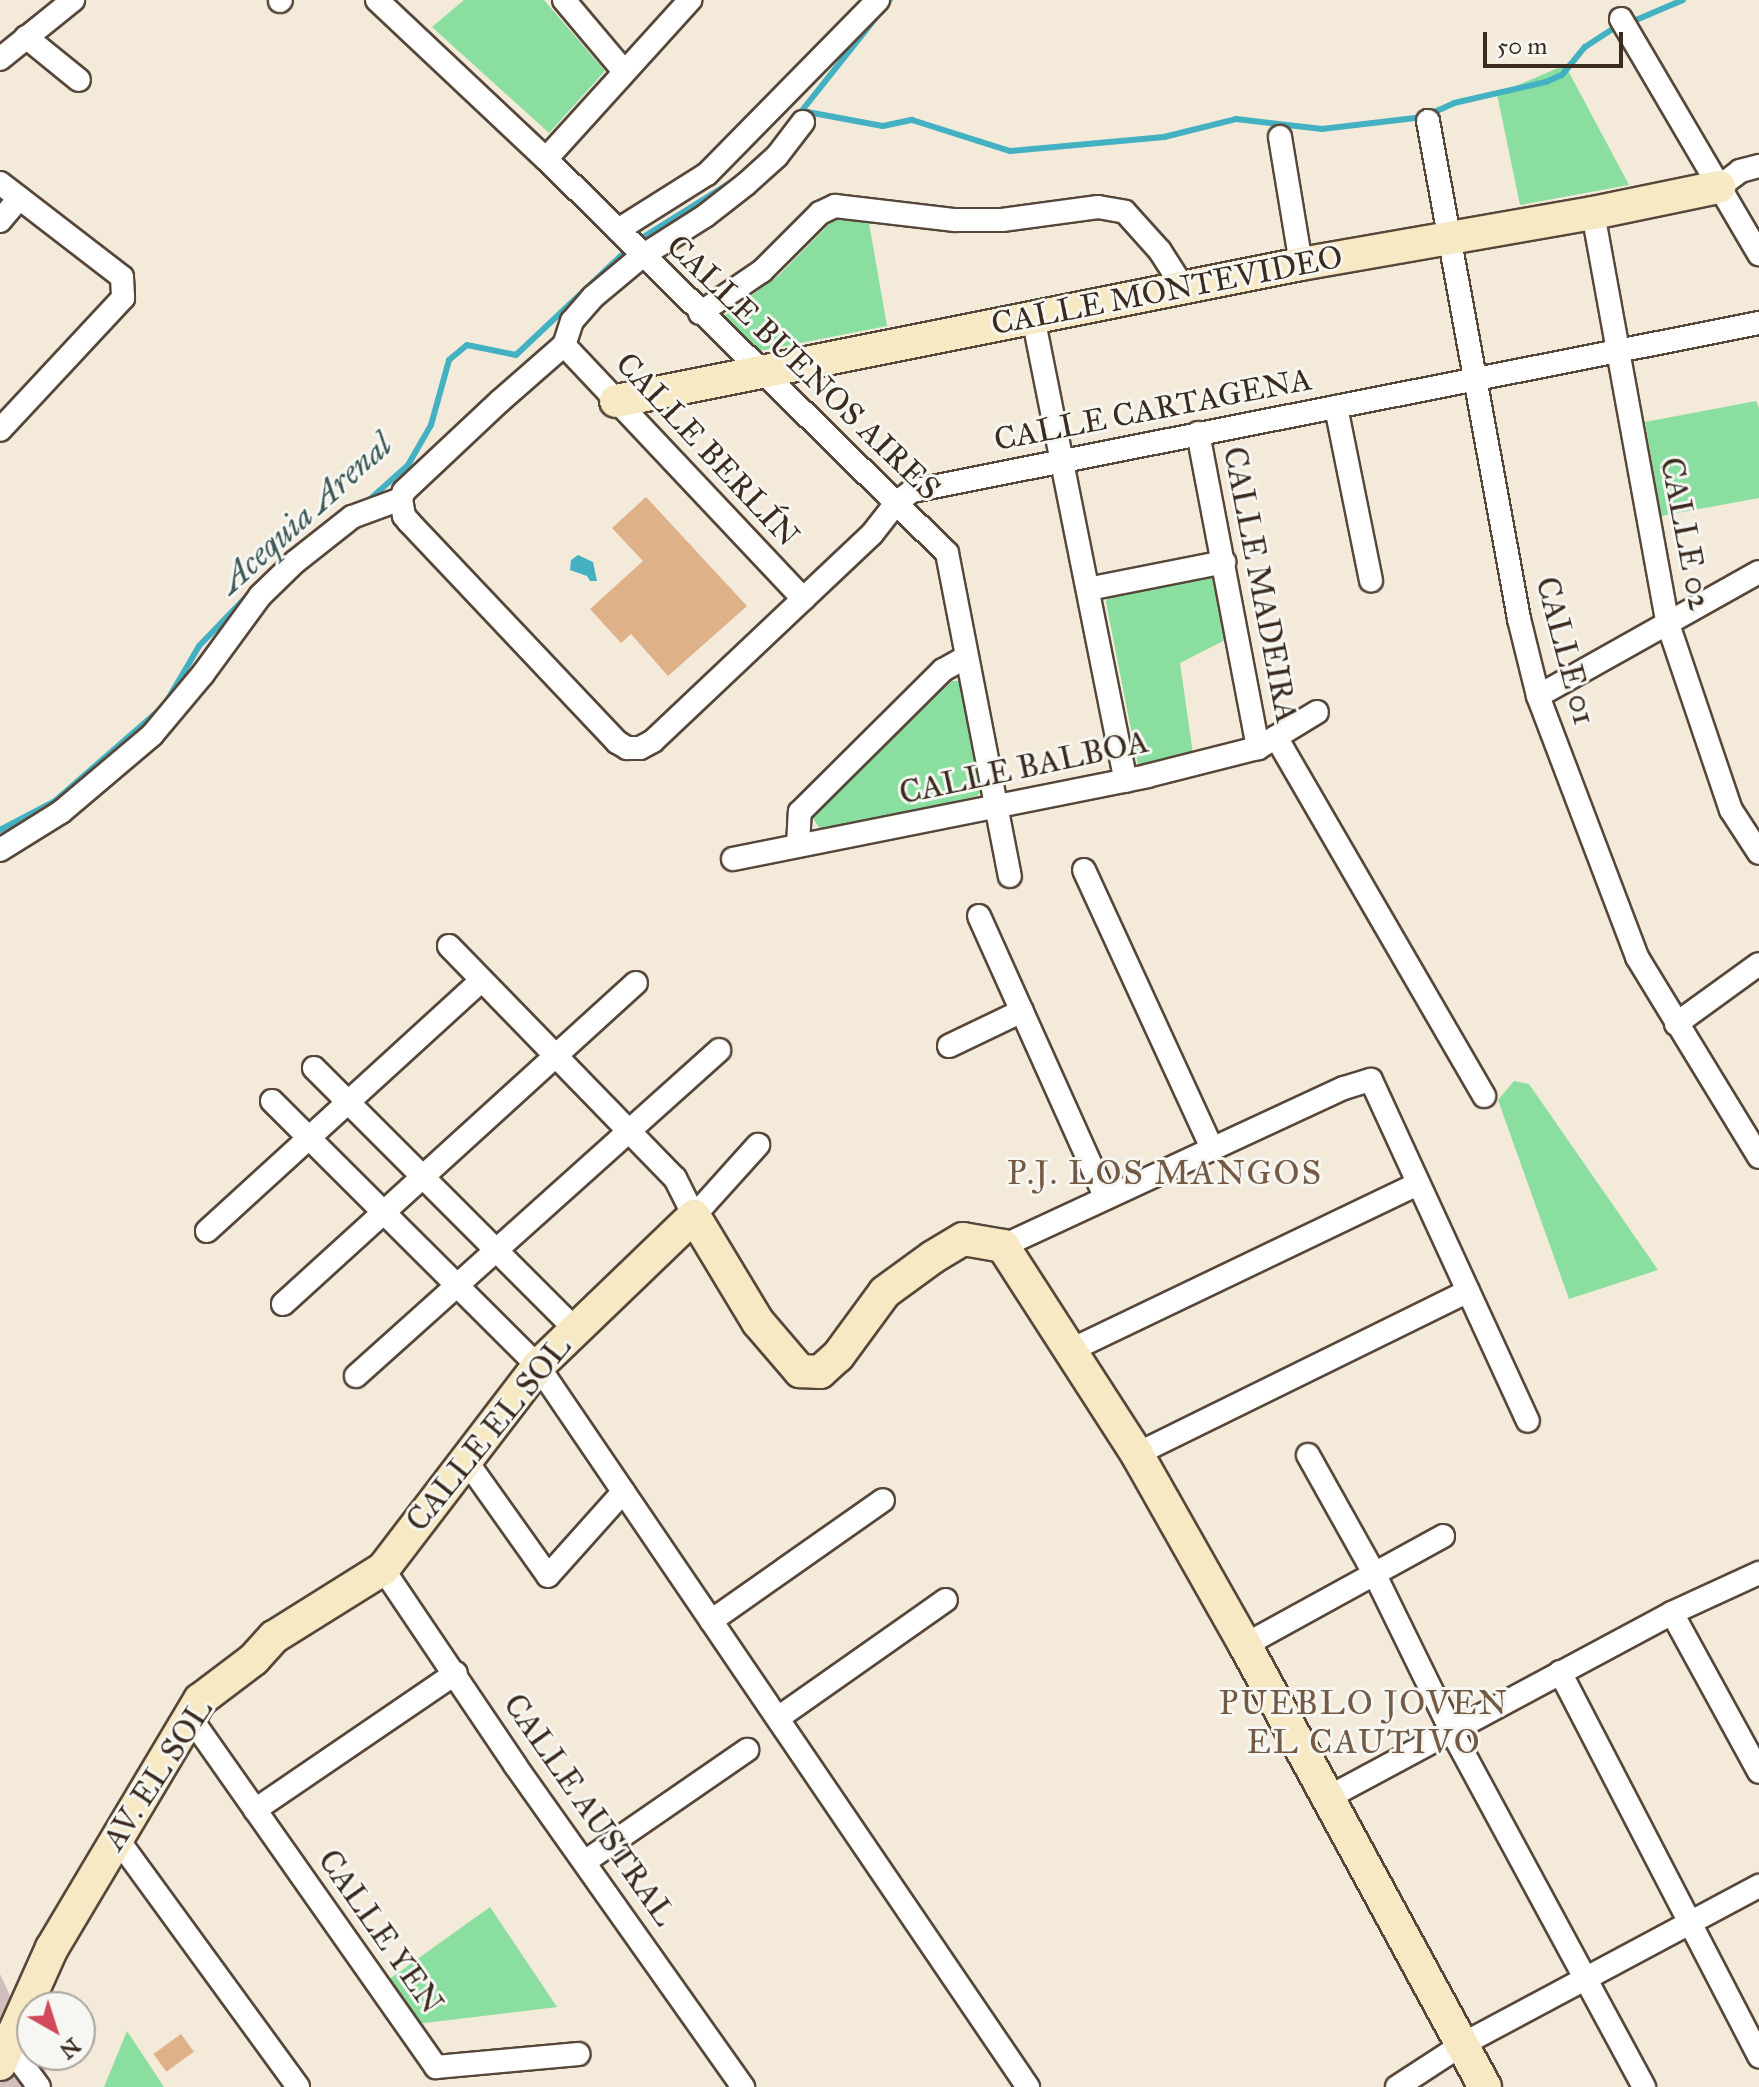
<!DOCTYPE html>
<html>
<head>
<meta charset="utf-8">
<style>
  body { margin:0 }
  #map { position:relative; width:1759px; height:2087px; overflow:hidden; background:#f4eada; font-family:"IM FELL Great Primer",serif }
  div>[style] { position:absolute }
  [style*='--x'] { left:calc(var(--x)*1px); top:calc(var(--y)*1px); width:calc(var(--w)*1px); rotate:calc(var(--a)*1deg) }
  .industrial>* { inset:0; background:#d1bfbd }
  .green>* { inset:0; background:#89dea0 }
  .water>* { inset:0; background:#44b1c2 }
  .stream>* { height:6px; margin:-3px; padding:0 3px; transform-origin:3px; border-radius:3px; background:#44b1c2 }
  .building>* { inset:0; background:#deb189; transform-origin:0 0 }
  .roads { filter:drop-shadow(2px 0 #57473a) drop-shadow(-2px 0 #57473a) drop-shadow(0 2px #57473a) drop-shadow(0 -2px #57473a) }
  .street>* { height:22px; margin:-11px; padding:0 11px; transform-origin:11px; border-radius:11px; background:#fff }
  .secondary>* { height:32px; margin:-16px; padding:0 16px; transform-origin:16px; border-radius:16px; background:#f6e9c3 }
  span { translate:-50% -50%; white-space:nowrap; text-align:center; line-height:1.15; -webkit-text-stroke:6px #f6f6f2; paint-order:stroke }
  .street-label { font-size:32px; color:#3b2a1e }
  .water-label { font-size:34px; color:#3e5957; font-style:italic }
  .neighbourhood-label { font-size:34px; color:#745943; letter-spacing:2px }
  .north { position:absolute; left:16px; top:1991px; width:80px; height:80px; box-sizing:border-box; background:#f6f6f2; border:2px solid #aba49d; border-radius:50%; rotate:141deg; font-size:22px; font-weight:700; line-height:32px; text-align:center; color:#3b2a1e }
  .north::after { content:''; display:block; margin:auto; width:28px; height:36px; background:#d1495b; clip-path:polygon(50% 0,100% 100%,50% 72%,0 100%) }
  .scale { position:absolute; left:1483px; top:32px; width:140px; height:36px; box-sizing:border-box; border:4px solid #3b2a1e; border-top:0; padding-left:10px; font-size:24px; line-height:28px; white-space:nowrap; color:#3b2a1e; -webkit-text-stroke:6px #f6f6f2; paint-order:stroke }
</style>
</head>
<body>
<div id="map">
  <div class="industrial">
    <i style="clip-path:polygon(0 1974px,32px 2042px,32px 2055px,38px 2055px,53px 2087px,0 2087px)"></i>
  </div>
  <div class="green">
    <i style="clip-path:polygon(464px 0,544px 0,605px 71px,549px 133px,432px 27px)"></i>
    <i style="clip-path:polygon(1565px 65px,1629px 185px,1520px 205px,1497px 94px)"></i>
    <i style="clip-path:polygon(849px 218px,869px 223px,887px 326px,759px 351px,724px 316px,779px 275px,833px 220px)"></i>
    <i style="clip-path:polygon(1756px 401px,1759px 408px,1759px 498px,1661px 516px,1645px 422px)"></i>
    <i style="clip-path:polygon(1212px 577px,1220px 583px,1227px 639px,1180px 663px,1193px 754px,1138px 765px,1106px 602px,1107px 596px)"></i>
    <i style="clip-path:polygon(952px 681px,960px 681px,981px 791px,977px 796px,823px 833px,812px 817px)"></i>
    <i style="clip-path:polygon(1514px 1081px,1529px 1084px,1658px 1270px,1569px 1299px,1498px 1100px)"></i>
    <i style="clip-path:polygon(490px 1907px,557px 2007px,416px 2024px,388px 1980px)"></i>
    <i style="clip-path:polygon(127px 2031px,164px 2087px,104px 2087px)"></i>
  </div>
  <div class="water">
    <i style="clip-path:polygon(578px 555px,593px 562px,597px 581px,590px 581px,587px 576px,570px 570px,571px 560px)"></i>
  </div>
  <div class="stream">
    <i style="--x:1636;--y:20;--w:51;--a:-23.1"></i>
    <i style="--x:802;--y:111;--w:82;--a:10.5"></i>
    <i style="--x:883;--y:126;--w:30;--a:-12"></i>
    <i style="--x:912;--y:120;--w:103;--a:17.6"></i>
    <i style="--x:1010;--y:151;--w:155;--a:-5.2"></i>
    <i style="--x:1164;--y:137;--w:74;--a:-14"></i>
    <i style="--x:1236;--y:119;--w:87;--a:6.6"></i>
    <i style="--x:1322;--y:129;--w:102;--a:-6.8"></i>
    <i style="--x:1423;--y:117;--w:34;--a:-24"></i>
    <i style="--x:1454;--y:103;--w:94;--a:-12.9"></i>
    <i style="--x:1546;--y:82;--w:17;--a:-24"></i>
    <i style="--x:1562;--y:75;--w:36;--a:-51"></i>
    <i style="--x:1585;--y:47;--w:38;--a:-33"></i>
    <i style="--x:800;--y:113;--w:144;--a:-51.5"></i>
    <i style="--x:645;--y:236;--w:100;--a:-31.9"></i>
    <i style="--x:368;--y:501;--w:54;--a:-42"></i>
    <i style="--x:408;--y:465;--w:46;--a:-60.1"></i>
    <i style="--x:431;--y:425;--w:67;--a:-74.5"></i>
    <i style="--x:449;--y:360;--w:23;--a:-40"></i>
    <i style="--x:467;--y:345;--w:50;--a:11.5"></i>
    <i style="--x:516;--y:355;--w:149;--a:-43.4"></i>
    <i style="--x:0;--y:830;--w:62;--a:-27.8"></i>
    <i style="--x:55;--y:801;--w:145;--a:-41.1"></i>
    <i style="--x:164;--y:706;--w:69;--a:-59.7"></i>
    <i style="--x:199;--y:646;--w:72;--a:-46.1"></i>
  </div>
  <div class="building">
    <i style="clip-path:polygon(646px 497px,747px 606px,668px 676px,631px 634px,621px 643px,590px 609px,643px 561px,612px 528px)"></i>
    <i style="left:181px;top:2034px;width:22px;height:34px;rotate:54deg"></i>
  </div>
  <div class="roads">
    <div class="street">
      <i style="--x:377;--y:0;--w:232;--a:43.3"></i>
      <i style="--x:546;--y:159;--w:562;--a:44.5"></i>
      <i style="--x:947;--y:553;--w:329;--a:79"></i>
      <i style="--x:564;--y:0;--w:92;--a:49.9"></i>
      <i style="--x:280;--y:1;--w:1;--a:-45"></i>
      <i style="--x:1621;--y:19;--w:273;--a:59.6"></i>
      <i style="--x:26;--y:37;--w:68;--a:39.1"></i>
      <i style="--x:0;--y:59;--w:94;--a:-38.9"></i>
      <i style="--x:1428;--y:121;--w:506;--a:79.64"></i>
      <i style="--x:1519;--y:619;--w:79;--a:76.1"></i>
      <i style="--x:1538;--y:696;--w:279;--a:69.2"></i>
      <i style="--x:1637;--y:957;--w:234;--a:58.6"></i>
      <i style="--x:803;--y:122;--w:43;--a:127.4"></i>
      <i style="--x:777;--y:156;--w:42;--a:137.9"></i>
      <i style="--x:746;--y:184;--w:52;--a:142"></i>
      <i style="--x:705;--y:216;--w:75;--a:147.6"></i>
      <i style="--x:642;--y:256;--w:64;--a:140.1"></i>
      <i style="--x:593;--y:297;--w:32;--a:131"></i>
      <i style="--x:572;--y:321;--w:25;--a:108"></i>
      <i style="--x:564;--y:345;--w:85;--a:138.8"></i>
      <i style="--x:500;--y:401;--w:132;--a:136.8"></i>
      <i style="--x:404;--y:491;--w:9;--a:111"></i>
      <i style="--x:401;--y:499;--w:17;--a:80"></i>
      <i style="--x:404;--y:516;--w:8;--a:50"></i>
      <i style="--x:409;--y:522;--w:303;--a:46.6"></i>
      <i style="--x:617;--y:742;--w:12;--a:31"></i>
      <i style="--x:627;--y:748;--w:13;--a:0"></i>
      <i style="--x:640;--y:748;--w:15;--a:-28"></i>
      <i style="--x:653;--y:741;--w:301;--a:-43.4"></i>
      <i style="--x:872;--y:534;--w:39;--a:-52"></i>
      <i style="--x:896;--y:503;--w:20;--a:-37"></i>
      <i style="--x:912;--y:491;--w:864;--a:-11.22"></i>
      <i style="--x:1280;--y:137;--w:129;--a:80.6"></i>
      <i style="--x:546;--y:159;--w:215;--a:-47.8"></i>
      <i style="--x:0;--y:183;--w:154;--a:37.6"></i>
      <i style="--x:122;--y:277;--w:21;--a:87"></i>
      <i style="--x:123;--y:298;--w:180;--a:133"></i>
      <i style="--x:1719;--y:187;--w:26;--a:-37"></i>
      <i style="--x:1740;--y:171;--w:20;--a:-15"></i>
      <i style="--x:1593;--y:213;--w:418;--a:79.7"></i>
      <i style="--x:1668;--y:624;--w:196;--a:71.3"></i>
      <i style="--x:1731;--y:810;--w:51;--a:56.9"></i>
      <i style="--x:0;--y:221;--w:30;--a:-50"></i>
      <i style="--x:618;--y:230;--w:105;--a:-32.2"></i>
      <i style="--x:707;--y:174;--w:244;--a:-45.5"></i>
      <i style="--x:700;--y:313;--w:75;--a:-34.1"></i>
      <i style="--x:762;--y:271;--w:82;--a:-45"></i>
      <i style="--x:820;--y:213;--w:17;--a:-25"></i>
      <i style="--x:835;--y:206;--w:121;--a:6.7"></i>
      <i style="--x:955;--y:220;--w:47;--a:0"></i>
      <i style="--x:1002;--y:220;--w:97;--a:-7.7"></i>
      <i style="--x:1098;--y:207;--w:27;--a:10"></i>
      <i style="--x:1125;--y:212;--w:52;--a:48.1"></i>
      <i style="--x:1160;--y:251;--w:43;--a:57.4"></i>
      <i style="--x:1033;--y:317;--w:473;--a:78.7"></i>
      <i style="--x:564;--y:345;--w:349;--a:46.7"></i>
      <i style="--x:1336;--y:407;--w:177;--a:78.6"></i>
      <i style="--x:1198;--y:433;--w:321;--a:79.2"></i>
      <i style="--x:1088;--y:589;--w:139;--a:-11.2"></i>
      <i style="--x:1538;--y:696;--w:253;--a:-29.3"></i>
      <i style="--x:1276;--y:737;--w:415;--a:59.9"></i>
      <i style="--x:798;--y:846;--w:34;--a:-87"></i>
      <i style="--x:800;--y:812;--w:202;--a:-44.8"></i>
      <i style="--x:943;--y:670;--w:26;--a:-29"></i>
      <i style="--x:0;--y:850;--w:72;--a:-31.9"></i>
      <i style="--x:61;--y:812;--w:119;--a:-40.2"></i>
      <i style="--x:152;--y:735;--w:80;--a:-50.1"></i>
      <i style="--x:203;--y:674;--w:97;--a:-53.8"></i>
      <i style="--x:260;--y:596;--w:49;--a:-44.2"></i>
      <i style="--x:295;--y:562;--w:73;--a:-38.3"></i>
      <i style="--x:352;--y:517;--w:52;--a:-20.2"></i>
      <i style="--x:733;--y:859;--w:422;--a:-11.3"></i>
      <i style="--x:1147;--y:776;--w:114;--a:-14.2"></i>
      <i style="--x:1258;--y:748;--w:69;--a:-31.4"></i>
      <i style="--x:1084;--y:870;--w:306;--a:65.3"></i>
      <i style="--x:979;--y:916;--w:309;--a:65.8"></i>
      <i style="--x:449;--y:946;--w:324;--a:45.8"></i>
      <i style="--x:675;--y:1178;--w:42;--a:63.4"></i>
      <i style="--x:694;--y:1216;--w:96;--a:-48"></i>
      <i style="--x:1676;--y:1024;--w:102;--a:-35.9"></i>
      <i style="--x:949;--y:1046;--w:81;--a:-25.6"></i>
      <i style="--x:314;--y:1068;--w:368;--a:45"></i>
      <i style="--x:272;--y:1101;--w:375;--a:44.9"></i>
      <i style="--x:538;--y:1366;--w:872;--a:55.8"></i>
      <i style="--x:207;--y:1231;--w:372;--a:-42.4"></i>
      <i style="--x:1003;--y:1246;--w:376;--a:-24.9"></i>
      <i style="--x:1344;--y:1088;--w:28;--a:-17"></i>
      <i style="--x:1371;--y:1080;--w:375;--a:65.3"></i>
      <i style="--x:283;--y:1304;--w:477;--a:-42.3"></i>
      <i style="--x:1069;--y:1351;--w:387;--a:-25.6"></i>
      <i style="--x:356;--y:1376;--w:488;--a:-41.9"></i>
      <i style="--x:1137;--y:1454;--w:369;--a:-26.2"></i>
      <i style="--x:1308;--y:1455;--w:135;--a:60.8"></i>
      <i style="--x:1374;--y:1573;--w:175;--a:63.9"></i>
      <i style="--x:1451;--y:1730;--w:406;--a:61.6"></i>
      <i style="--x:465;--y:1459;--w:143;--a:54.6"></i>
      <i style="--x:548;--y:1576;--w:113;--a:-48.2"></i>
      <i style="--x:383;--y:1569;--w:236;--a:56"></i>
      <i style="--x:515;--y:1765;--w:395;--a:54.7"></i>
      <i style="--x:1672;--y:1613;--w:181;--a:61.3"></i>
      <i style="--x:711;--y:1621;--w:210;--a:-35.1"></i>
      <i style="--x:1245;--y:1645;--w:226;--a:-28.8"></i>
      <i style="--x:1560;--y:1672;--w:433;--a:62.6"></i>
      <i style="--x:190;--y:1717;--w:428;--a:54.9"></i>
      <i style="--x:436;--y:2067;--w:143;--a:-5.2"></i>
      <i style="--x:778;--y:1718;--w:205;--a:-35.1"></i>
      <i style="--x:1329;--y:1797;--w:389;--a:-28.2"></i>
      <i style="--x:1672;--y:1613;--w:96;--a:-24.7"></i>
      <i style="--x:255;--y:1810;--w:243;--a:-34.3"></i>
      <i style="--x:116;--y:1837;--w:309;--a:53.9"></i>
      <i style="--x:586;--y:1861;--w:196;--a:-34.6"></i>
      <i style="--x:8;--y:2045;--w:52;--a:53.6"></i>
      <i style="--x:1397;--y:2087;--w:79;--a:-33.1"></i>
      <i style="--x:1463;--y:2044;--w:336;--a:-28.1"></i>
    </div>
    <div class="secondary">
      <i style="--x:616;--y:401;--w:699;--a:-11.31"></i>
      <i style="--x:1301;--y:264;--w:296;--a:-9.9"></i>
      <i style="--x:1593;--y:213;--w:129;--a:-11.7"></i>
      <i style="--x:0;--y:2064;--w:127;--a:-65.9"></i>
      <i style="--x:52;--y:1948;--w:289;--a:-59.2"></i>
      <i style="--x:200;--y:1700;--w:68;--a:-37.2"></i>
      <i style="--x:254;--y:1659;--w:30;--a:-48"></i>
      <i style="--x:274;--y:1637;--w:128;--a:-32"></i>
      <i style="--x:383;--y:1569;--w:255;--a:-52.6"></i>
      <i style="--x:538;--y:1366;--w:216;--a:-43.9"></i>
      <i style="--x:694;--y:1216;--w:124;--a:58.9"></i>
      <i style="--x:758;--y:1322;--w:65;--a:49.4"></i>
      <i style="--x:800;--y:1371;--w:20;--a:3"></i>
      <i style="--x:820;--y:1372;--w:24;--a:-42"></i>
      <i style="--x:838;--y:1356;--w:79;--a:-53.7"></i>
      <i style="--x:885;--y:1292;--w:59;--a:-36.1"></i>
      <i style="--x:933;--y:1257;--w:35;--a:-31"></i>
      <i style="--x:963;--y:1239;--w:41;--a:9.9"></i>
      <i style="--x:1003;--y:1246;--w:247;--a:57.2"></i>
      <i style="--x:1137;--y:1454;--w:219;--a:60.5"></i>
      <i style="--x:1245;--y:1645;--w:503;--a:61.5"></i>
    </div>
  </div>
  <div class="street-label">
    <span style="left:1167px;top:291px;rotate:-11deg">CALLE MONTEVIDEO</span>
    <span style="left:803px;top:368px;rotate:44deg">CALLE BUENOS AIRES</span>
    <span style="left:1153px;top:410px;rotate:-11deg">CALLE CARTAGENA</span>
    <span style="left:707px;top:450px;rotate:47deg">CALLE BERLÍN</span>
    <span style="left:1685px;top:534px;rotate:79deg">CALLE 02</span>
    <span style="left:1260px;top:585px;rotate:79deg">CALLE MADEIRA</span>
    <span style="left:1565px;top:651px;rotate:75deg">CALLE 01</span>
    <span style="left:1024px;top:768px;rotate:-12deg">CALLE BALBOA</span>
    <span style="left:489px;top:1434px;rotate:-51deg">CALLE EL SOL</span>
    <span style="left:158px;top:1775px;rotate:-57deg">AV. EL SOL</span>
    <span style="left:589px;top:1810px;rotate:55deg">CALLE AUSTRAL</span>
    <span style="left:380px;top:1932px;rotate:55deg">CALLE YEN</span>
  </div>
  <div class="water-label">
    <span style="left:305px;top:513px;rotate:-42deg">Acequia Arenal</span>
  </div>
  <div class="neighbourhood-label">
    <span style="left:1165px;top:1173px">P.J. LOS MANGOS</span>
    <span style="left:1364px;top:1722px">PUEBLO JOVEN<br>EL CAUTIVO</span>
  </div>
  <div class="north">N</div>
  <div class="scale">50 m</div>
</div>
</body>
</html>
